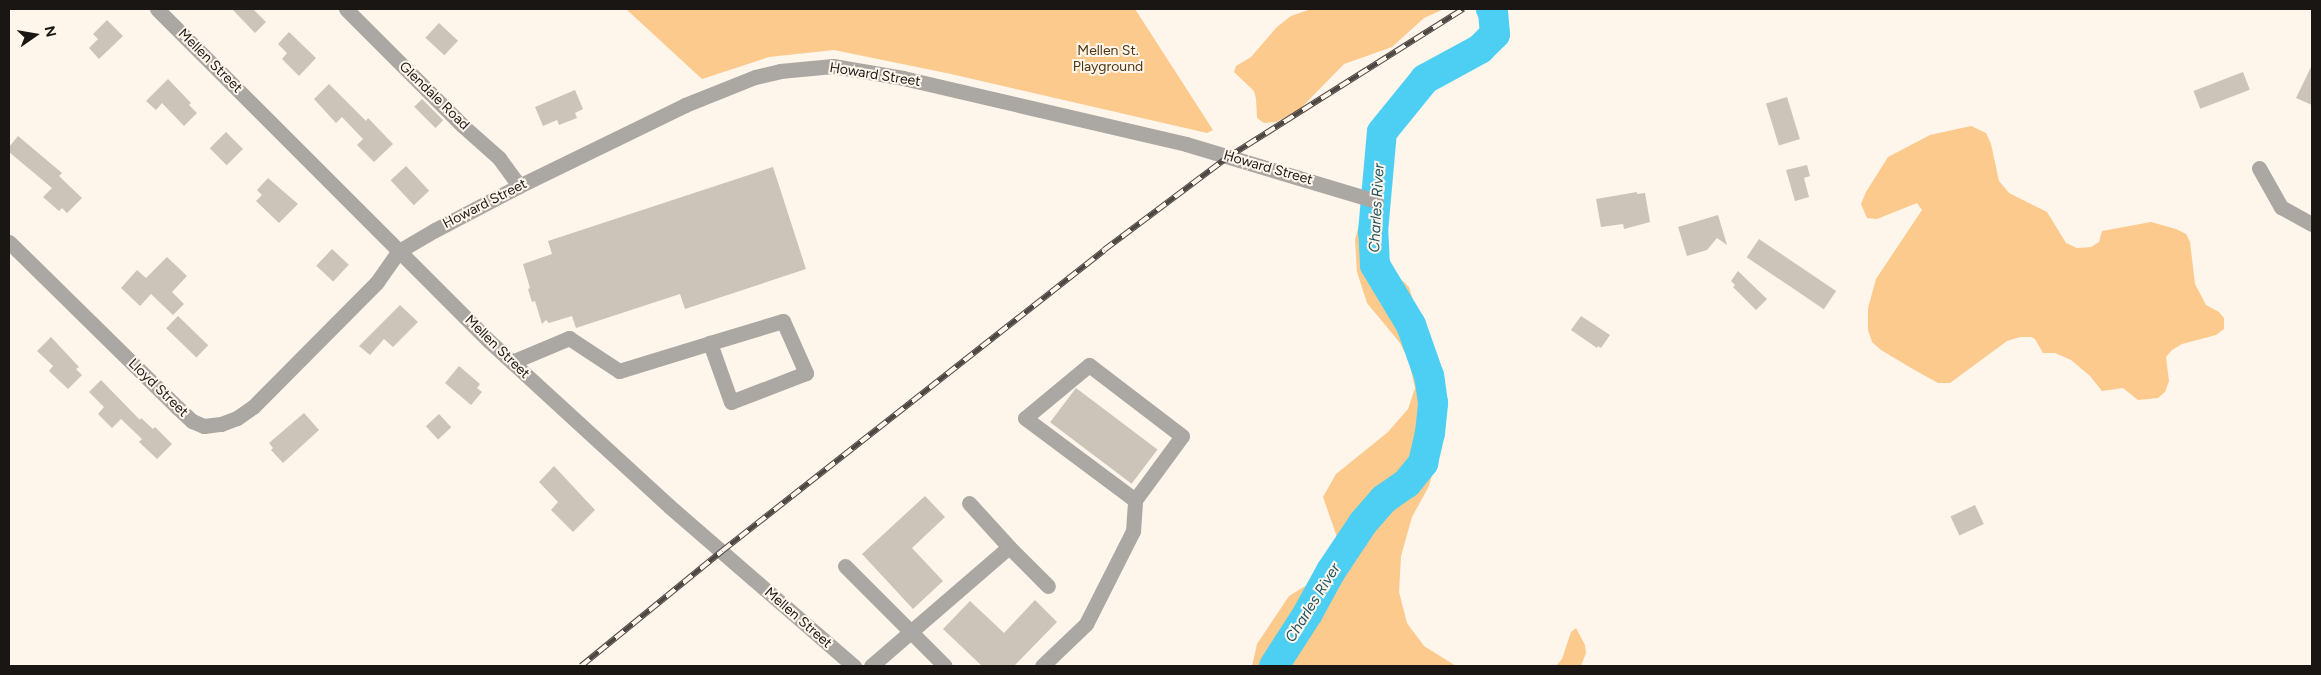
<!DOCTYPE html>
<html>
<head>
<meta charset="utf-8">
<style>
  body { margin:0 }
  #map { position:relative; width:2321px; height:675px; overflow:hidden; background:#fef5eb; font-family:Figtree,sans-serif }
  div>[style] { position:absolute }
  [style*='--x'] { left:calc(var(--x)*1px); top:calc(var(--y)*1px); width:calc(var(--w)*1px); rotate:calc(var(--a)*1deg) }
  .green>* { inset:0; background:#fcca8c }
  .river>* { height:30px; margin:-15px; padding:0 15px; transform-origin:15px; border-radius:15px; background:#4dcff4 }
  .building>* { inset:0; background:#ccc3b9; transform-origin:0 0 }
  .minor>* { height:15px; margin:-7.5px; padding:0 7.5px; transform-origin:7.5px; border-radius:7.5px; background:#aba7a3 }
  .rail>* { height:5.5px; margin-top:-2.75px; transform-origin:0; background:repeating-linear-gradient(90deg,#fef5eb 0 11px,#4c4743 0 22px); box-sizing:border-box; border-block:1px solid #4c4743 }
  span { translate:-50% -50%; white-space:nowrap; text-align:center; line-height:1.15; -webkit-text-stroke:4px #fef5eb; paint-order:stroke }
  .park-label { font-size:14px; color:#4f3613 }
  .street-label { font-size:14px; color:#1a1613 }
  .water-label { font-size:15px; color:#1e5363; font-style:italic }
  .frame { position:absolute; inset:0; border:10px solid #1a1613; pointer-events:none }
  .north { position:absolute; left:10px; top:10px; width:50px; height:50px; -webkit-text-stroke:4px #fef5eb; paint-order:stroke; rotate:77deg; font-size:14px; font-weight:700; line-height:20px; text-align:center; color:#1a1613 }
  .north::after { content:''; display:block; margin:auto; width:18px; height:22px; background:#1a1613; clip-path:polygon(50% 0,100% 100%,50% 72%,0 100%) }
</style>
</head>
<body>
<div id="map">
  <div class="green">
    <i style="clip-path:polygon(626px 9px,1135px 9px,1213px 130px,1207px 133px,951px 74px,834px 50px,769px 57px,702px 79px)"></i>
    <i style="clip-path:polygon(1311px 9px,1444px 9px,1424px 18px,1392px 47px,1344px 64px,1299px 110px,1276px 122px,1264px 123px,1257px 118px,1256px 99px,1254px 91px,1234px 72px,1236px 66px,1251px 57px,1277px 27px,1291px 16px)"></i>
    <i style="clip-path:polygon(1971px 126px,1986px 133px,1991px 144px,1999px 181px,2009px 193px,2047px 212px,2066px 243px,2077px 248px,2091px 247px,2099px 242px,2102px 231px,2151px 222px,2176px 229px,2186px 234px,2190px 242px,2195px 284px,2206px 305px,2219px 312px,2224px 318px,2224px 329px,2216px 335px,2182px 344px,2172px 350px,2166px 357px,2169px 381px,2165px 392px,2158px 398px,2138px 400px,2123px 388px,2102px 391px,2090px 376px,2071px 360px,2055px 353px,2043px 353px,2035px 339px,2031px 337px,2020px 337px,2007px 341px,1950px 383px,1938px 383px,1911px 368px,1881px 350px,1872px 342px,1868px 330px,1868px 308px,1876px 279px,1922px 210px,1917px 203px,1877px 219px,1867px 218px,1861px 204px,1866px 192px,1888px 157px,1930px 135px)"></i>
    <i style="clip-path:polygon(1366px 217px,1371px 217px,1377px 223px,1386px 266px,1390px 275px,1396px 280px,1404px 282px,1409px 287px,1442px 398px,1440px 445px,1429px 486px,1412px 517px,1401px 556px,1399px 592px,1407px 623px,1424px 646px,1456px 666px,1252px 666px,1257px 644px,1289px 596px,1317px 579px,1333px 555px,1337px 537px,1323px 497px,1336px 474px,1388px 432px,1408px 409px,1415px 388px,1409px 361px,1400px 343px,1367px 303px,1357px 272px,1355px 240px,1360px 221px)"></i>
    <i style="clip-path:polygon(1576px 628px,1585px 645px,1586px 653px,1581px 666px,1556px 666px,1562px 659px,1571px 632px)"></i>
  </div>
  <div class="river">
    <i style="--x:1274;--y:666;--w:63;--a:-57.3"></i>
    <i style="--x:1308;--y:613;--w:48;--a:-61.3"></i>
    <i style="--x:1331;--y:571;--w:58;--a:-56.3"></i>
    <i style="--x:1363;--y:523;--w:32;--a:-49"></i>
    <i style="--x:1384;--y:499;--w:28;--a:-35"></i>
    <i style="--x:1407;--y:483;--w:26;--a:-51"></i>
    <i style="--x:1423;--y:463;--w:31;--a:-77"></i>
    <i style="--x:1430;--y:433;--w:30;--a:-84"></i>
    <i style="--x:1433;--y:403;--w:27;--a:-98"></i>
    <i style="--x:1429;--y:376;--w:54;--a:-109.4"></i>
    <i style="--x:1411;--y:325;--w:70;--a:-121"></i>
    <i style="--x:1375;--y:265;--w:33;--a:-93"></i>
    <i style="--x:1373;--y:232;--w:100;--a:-84.9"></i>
    <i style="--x:1382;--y:132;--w:68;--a:-50.9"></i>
    <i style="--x:1425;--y:79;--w:63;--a:-28.6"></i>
    <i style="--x:1480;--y:49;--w:21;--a:-45"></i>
    <i style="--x:1495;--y:34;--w:22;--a:-95"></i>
    <i style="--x:1493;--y:12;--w:4;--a:-124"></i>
  </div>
  <div class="building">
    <i style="clip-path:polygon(232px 9px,253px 9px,266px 22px,255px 33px)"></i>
    <i style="clip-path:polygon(107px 20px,123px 36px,99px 59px,89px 48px,98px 39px,93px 34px)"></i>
    <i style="left:439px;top:23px;width:26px;height:20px;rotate:43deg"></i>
    <i style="clip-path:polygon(289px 32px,316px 58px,299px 76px,282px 59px,287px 53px,278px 44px)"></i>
    <i style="clip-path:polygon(2312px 65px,2312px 105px,2296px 98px)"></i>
    <i style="left:2243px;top:72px;width:19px;height:53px;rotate:69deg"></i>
    <i style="clip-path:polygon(168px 79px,191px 103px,189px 105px,197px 113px,184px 126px,162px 103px,156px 110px,146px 101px)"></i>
    <i style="clip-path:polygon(329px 84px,366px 121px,368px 118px,393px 144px,374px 162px,357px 145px,363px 139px,342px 117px,336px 123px,314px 99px)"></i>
    <i style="clip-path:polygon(575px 90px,583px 109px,575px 113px,577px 118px,559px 125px,557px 120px,543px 126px,535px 107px)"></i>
    <i style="left:1787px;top:97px;width:44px;height:22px;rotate:73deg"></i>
    <i style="left:422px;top:99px;width:30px;height:11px;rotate:45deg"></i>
    <i style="left:226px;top:132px;width:24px;height:23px;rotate:45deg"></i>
    <i style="clip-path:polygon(18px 136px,62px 173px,59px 176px,82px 198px,67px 213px,62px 208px,59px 211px,43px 197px,52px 188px,9px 152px,9px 147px)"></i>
    <i style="clip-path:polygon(1807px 165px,1810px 176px,1804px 178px,1809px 197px,1795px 201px,1786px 170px)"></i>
    <i style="left:406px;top:166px;width:34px;height:21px;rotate:47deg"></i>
    <i style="clip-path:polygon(773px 167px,806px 269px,685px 309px,680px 294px,576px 328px,572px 316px,549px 323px,546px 320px,542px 324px,535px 301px,532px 302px,528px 289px,530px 288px,523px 264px,552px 254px,548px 241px)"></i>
    <i style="clip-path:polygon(268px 178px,298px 204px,279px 223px,256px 201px,262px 195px,257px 190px)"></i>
    <i style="clip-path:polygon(1637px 192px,1637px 194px,1645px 193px,1650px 222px,1624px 229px,1623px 224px,1601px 227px,1596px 199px)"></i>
    <i style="clip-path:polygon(1718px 215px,1727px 245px,1717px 238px,1707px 250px,1687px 256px,1678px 227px)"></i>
    <i style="left:1759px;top:239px;width:93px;height:22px;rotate:34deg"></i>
    <i style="left:332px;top:249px;width:23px;height:23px;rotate:43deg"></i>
    <i style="clip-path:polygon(167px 257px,187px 276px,172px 292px,184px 304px,173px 315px,151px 294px,140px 306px,121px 288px,137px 270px,146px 278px)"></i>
    <i style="clip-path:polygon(1738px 271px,1767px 299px,1756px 310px,1733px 287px,1735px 285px,1731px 281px)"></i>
    <i style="clip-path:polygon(400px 305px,418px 322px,393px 347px,384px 339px,370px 355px,359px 346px)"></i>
    <i style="left:178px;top:316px;width:42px;height:17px;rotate:44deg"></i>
    <i style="clip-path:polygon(1581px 316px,1610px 335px,1601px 348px,1598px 346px,1597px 348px,1571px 330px)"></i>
    <i style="clip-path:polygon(51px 337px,79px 367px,76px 369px,82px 375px,68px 389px,49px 371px,53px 366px,37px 351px)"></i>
    <i style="clip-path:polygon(459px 366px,480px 384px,477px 388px,482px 392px,471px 405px,445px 383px)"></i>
    <i style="clip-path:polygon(101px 380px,140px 420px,141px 418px,153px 429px,155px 427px,172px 444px,157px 459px,139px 442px,142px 439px,121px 419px,112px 428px,98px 414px,104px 407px,89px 392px)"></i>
    <i style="left:1076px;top:388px;width:102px;height:43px;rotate:37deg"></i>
    <i style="clip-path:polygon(304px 413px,319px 430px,283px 463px,271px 450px,273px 448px,269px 443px)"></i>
    <i style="left:439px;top:414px;width:18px;height:18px;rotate:47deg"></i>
    <i style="clip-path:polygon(554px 466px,595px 510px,573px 532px,551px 510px,558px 502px,539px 482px)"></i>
    <i style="clip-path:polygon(925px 496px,945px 517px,912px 548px,943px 581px,913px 609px,862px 554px)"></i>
    <i style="left:1975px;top:505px;width:21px;height:27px;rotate:65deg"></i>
    <i style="clip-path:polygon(1035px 600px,1057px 622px,1014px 666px,982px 666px,943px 629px,970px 601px,1004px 633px)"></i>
  </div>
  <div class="minor">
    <i style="--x:157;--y:9;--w:470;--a:45"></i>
    <i style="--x:489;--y:341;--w:244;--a:42.5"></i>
    <i style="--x:669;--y:506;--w:245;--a:40.9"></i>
    <i style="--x:346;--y:9;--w:165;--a:45"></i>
    <i style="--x:463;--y:126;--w:48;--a:41.6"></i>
    <i style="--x:499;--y:158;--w:34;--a:54"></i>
    <i style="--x:2259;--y:168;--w:45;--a:60.6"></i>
    <i style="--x:2281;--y:207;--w:35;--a:29"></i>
    <i style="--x:9;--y:242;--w:237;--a:44.5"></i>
    <i style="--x:178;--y:408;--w:19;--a:43"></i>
    <i style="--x:192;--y:421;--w:13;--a:23"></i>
    <i style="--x:204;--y:426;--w:17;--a:-7"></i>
    <i style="--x:221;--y:424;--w:17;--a:-21"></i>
    <i style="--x:237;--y:418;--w:19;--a:-35"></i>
    <i style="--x:253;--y:407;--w:176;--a:-45.2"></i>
    <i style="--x:377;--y:282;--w:38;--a:-55"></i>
    <i style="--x:399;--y:251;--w:42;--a:-30.3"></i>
    <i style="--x:435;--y:230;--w:95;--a:-27.6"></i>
    <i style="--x:519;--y:186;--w:185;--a:-26"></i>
    <i style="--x:685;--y:105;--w:75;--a:-21.8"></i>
    <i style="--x:755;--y:77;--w:26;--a:-13"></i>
    <i style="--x:780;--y:71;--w:53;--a:-5.4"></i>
    <i style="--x:833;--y:66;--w:71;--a:9.7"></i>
    <i style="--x:903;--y:78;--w:291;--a:13.1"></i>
    <i style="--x:1186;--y:144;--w:198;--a:16.7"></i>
    <i style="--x:512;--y:362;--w:62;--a:-22.8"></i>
    <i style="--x:569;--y:338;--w:60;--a:33.4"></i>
    <i style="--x:619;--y:371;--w:95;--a:-17.1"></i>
    <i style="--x:710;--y:343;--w:76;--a:-16.8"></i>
    <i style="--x:783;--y:321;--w:57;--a:66.1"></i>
    <i style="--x:806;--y:373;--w:80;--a:158.9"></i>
    <i style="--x:731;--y:402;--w:63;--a:-109.6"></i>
    <i style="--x:969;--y:503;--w:59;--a:47.7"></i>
    <i style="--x:845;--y:566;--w:141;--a:45"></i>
    <i style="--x:871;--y:666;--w:182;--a:-40.8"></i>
    <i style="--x:1009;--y:547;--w:55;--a:45"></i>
    <i style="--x:1042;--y:666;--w:61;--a:-43.7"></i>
    <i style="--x:1086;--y:624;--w:104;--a:-63.2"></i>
    <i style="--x:1133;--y:531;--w:31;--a:-86"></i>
    <i style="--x:1135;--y:500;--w:79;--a:-53.7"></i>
    <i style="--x:1182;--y:436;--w:117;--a:-142.6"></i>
    <i style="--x:1089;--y:365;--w:83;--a:140.4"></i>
    <i style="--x:1025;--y:418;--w:137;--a:36.7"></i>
  </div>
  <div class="rail">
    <i style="--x:581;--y:666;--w:182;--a:-39.2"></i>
    <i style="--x:722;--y:551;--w:486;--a:-38.2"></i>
    <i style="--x:1104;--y:250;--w:155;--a:-36.9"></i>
    <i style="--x:1228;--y:157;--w:278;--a:-32.2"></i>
  </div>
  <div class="park-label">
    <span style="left:1108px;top:59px">Mellen St.<br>Playground</span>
  </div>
  <div class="street-label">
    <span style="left:210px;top:61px;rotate:45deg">Mellen Street</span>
    <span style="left:875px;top:75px;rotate:9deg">Howard Street</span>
    <span style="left:434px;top:96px;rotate:44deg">Glendale Road</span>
    <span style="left:1268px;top:168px;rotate:16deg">Howard Street</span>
    <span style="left:485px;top:204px;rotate:-27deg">Howard Street</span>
    <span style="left:497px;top:347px;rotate:44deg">Mellen Street</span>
    <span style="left:158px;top:388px;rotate:44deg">Lloyd Street</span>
    <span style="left:798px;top:618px;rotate:41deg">Mellen Street</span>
  </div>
  <div class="water-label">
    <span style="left:1377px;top:208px;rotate:-87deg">Charles River</span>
    <span style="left:1313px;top:603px;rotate:-58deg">Charles River</span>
  </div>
  <div class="frame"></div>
  <div class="north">N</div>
</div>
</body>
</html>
